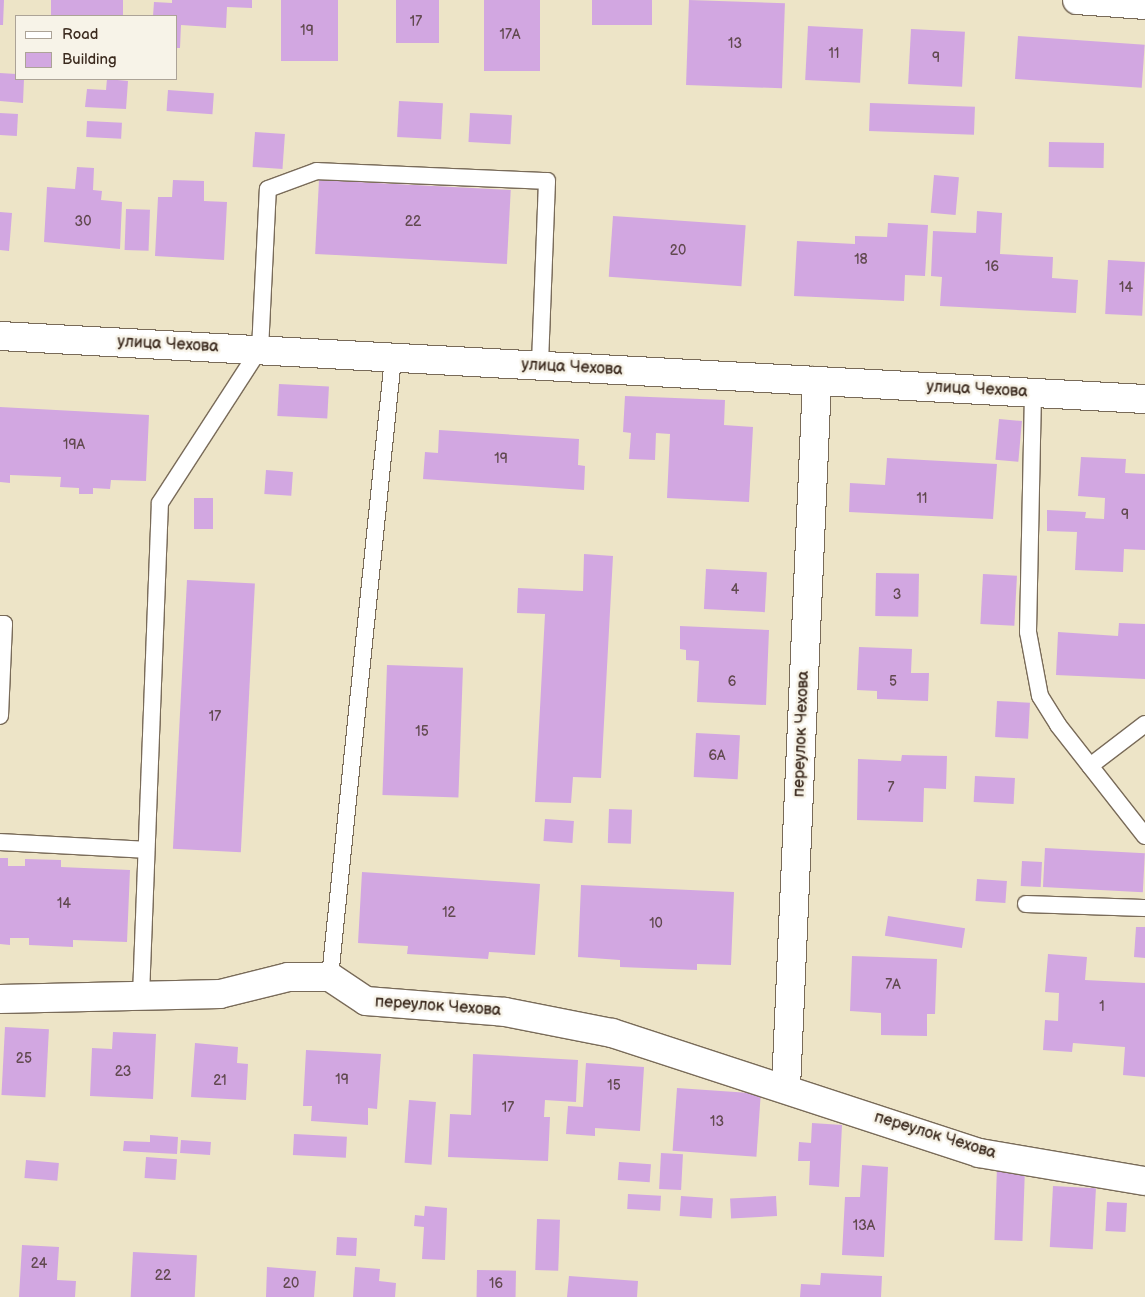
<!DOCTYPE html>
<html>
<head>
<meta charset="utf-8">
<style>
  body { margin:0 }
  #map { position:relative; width:1145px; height:1297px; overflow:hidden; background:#ede4c7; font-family:"Balsamiq Sans",sans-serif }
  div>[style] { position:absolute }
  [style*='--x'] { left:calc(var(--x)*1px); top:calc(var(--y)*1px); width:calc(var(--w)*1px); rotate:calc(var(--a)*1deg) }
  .building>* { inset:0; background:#d2a7e1; transform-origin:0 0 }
  .roads { filter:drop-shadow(1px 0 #796b59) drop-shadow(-1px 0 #796b59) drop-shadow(0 1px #796b59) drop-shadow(0 -1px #796b59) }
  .service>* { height:16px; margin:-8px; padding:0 8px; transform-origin:8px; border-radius:8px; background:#fff }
  .minor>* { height:28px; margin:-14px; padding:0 14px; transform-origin:14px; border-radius:14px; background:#fff }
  span { translate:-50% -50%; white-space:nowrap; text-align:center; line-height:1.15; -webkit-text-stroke:5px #f7f3e8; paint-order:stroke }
  .number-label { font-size:14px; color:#61494f }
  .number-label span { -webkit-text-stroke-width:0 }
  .street-label { font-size:16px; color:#3b2a1e }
  .legend { position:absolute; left:15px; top:15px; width:162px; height:65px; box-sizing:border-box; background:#f7f3e8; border:1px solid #aca397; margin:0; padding:6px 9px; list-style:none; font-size:15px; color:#3b2a1e }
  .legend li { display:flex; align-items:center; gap:10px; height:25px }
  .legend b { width:25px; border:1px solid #aca397 }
</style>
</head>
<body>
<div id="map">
  <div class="building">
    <i style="clip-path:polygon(0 0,4px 0,3px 25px,0 25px)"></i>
    <i style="left:51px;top:0;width:72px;height:16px"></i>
    <i style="clip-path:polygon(172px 0,252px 0,252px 8px,227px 7px,226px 28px,181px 25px,180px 48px,176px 48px,176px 16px,153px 16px,154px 2px,172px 3px)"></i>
    <i style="left:281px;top:0;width:57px;height:61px"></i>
    <i style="left:396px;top:0;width:43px;height:43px"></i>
    <i style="left:484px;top:0;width:56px;height:71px"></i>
    <i style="left:592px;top:0;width:60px;height:25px"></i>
    <i style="left:689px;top:0;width:96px;height:85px;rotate:2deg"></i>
    <i style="left:808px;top:26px;width:55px;height:54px;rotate:3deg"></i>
    <i style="left:911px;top:29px;width:54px;height:55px;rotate:3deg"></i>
    <i style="left:1018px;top:36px;width:127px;height:43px;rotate:4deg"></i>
    <i style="clip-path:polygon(0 73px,16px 74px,16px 79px,24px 79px,23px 103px,0 101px)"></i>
    <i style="clip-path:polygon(107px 79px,128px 81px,126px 109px,85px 107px,87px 89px,106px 90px)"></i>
    <i style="left:168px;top:90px;width:46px;height:21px;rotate:4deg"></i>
    <i style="left:399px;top:101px;width:44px;height:36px;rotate:3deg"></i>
    <i style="left:870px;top:103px;width:105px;height:28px;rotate:2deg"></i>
    <i style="left:0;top:113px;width:18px;height:22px;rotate:3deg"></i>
    <i style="left:470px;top:113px;width:42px;height:29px;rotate:3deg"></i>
    <i style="left:87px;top:121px;width:35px;height:16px;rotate:3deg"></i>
    <i style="left:255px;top:132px;width:30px;height:35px;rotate:4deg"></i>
    <i style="left:1049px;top:142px;width:55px;height:25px;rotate:1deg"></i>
    <i style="clip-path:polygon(77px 167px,94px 168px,93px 190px,102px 191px,101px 200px,122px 202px,120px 249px,44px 242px,47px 187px,75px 189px)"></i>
    <i style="left:934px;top:175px;width:25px;height:38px;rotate:5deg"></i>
    <i style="clip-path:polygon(173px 180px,204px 181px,204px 201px,227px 202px,224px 260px,155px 256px,158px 197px,172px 197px)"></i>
    <i style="left:319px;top:180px;width:192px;height:74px;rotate:3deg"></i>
    <i style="left:126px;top:209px;width:24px;height:41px;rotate:2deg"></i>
    <i style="clip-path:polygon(977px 211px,1002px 213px,1000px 254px,1053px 257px,1052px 278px,1078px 280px,1076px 313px,940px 306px,942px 277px,931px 276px,933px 231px,976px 233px)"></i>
    <i style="clip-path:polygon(0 212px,12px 213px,9px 251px,0 250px)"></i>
    <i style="left:613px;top:216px;width:133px;height:61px;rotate:4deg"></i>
    <i style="clip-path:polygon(888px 223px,928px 225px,925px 276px,905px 275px,904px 301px,794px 296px,797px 241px,855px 244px,855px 236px,887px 237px)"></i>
    <i style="left:1108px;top:260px;width:37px;height:54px;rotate:3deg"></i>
    <i style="left:279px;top:384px;width:50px;height:32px;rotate:3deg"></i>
    <i style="clip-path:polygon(625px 396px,725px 400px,724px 425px,753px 427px,749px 502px,667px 498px,670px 434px,656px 433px,655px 460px,629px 459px,631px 433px,623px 432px)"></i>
    <i style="clip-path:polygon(0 407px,149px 415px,146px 481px,111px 480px,110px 489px,93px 488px,93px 494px,79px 494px,79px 488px,60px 487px,61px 477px,10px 475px,10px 483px,0 482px)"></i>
    <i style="left:999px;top:419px;width:23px;height:41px;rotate:5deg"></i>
    <i style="clip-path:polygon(439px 430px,579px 439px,578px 465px,585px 466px,584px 490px,423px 479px,425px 452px,438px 453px)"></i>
    <i style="clip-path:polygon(1081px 457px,1126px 459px,1125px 473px,1145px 474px,1145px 550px,1124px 549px,1123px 572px,1075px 570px,1077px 532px,1047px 531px,1047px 510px,1086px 512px,1085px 518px,1104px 519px,1105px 498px,1078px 496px)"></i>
    <i style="clip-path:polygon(887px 458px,997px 464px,993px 519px,849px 512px,850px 483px,885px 485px)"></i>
    <i style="left:266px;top:470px;width:27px;height:24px;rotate:4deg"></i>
    <i style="left:194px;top:498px;width:19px;height:31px"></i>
    <i style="clip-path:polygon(584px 554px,613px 556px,601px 778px,573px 777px,571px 803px,535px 802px,545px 614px,517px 613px,518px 588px,583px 591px)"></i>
    <i style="left:706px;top:569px;width:61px;height:40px;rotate:3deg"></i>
    <i style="left:876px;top:573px;width:43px;height:43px;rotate:1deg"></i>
    <i style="left:983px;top:574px;width:34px;height:50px;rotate:3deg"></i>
    <i style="left:187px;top:580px;width:68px;height:269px;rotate:3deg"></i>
    <i style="clip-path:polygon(1119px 623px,1145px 624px,1145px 679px,1056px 675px,1058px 632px,1118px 636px)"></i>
    <i style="clip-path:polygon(680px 626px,769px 630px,766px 705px,697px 702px,699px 661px,686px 660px,686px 650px,680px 649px)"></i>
    <i style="clip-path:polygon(859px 647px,912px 649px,911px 673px,929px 673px,928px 701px,877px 699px,877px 691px,857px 690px)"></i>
    <i style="left:387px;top:665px;width:76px;height:130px;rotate:2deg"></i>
    <i style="left:997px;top:701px;width:33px;height:36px;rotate:3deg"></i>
    <i style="left:696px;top:733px;width:44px;height:44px;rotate:3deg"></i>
    <i style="clip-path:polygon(902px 755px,947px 756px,946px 789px,924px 788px,923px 822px,857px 820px,858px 759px,901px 761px)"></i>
    <i style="left:975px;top:776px;width:40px;height:26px;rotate:3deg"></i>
    <i style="left:609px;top:809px;width:23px;height:34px;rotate:2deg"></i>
    <i style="left:545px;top:819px;width:29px;height:22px;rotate:4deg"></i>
    <i style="left:1045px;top:848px;width:100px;height:39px;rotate:3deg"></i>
    <i style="clip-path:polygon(0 858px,8px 858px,8px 866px,25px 866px,25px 859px,61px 860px,61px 867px,130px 870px,127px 942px,73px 940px,73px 947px,29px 945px,29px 938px,10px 938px,10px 945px,0 944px)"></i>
    <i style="left:1022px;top:861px;width:20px;height:25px;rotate:3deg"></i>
    <i style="clip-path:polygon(362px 872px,540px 884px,535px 955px,489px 952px,488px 959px,407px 954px,408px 946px,358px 943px)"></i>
    <i style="left:977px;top:879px;width:30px;height:22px;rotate:4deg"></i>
    <i style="clip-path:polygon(581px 885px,734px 892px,731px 965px,697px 964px,697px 970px,620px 967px,620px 960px,578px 957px)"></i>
    <i style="left:888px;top:916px;width:78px;height:20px;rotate:9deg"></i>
    <i style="clip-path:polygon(1136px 927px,1145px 927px,1145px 958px,1134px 957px)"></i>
    <i style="clip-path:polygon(1048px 954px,1087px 957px,1085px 980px,1145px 983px,1145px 1077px,1123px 1075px,1125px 1047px,1073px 1043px,1072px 1052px,1043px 1050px,1045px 1020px,1058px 1021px,1059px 993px,1045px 992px)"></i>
    <i style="clip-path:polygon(852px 956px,937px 959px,935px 1014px,927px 1014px,927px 1036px,881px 1035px,881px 1013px,850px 1011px)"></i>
    <i style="left:5px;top:1027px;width:44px;height:68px;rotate:3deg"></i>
    <i style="clip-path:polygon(113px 1032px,156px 1034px,153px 1099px,90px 1096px,92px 1048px,112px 1049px)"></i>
    <i style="clip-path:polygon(195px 1043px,238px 1047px,237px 1063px,248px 1064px,246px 1100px,191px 1097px)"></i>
    <i style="clip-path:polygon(306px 1050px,381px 1054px,377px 1109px,368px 1108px,368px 1125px,311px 1121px,312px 1106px,303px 1106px)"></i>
    <i style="clip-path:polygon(473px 1054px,578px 1060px,576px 1102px,545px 1100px,544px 1117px,550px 1117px,548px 1161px,448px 1157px,450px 1114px,471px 1115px)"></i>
    <i style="clip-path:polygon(586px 1063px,644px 1067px,640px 1131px,595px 1128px,595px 1136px,566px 1134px,568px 1106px,583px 1107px)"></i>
    <i style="left:677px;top:1088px;width:84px;height:63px;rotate:4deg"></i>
    <i style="left:409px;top:1100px;width:27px;height:63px;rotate:4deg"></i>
    <i style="clip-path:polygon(812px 1123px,842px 1125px,839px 1187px,809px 1185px,810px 1161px,798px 1161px,799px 1142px,811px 1143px)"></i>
    <i style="left:294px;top:1134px;width:53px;height:21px;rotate:3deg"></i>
    <i style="clip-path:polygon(150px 1135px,178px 1137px,177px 1154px,123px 1151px,124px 1141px,150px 1142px)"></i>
    <i style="left:181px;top:1140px;width:30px;height:13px;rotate:4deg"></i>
    <i style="left:661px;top:1153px;width:22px;height:36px;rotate:3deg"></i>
    <i style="left:146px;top:1157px;width:31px;height:21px;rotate:4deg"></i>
    <i style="left:26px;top:1160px;width:33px;height:18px;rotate:5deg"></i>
    <i style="left:619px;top:1162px;width:32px;height:18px;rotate:4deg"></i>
    <i style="clip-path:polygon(862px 1165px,888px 1167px,884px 1257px,842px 1255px,845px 1197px,860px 1197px)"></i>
    <i style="left:997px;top:1167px;width:28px;height:73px;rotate:2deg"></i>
    <i style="left:1053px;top:1186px;width:43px;height:61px;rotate:3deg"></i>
    <i style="left:628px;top:1194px;width:33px;height:15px;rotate:3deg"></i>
    <i style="left:681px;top:1196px;width:32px;height:20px;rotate:4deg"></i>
    <i style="left:776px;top:1196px;width:20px;height:46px;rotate:87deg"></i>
    <i style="left:1107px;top:1202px;width:20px;height:29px;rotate:3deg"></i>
    <i style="clip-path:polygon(425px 1206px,447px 1208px,445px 1260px,422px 1259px,424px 1227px,414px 1226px,415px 1215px,424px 1216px)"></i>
    <i style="left:537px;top:1219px;width:23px;height:51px;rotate:2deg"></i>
    <i style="left:337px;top:1237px;width:20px;height:18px;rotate:3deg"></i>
    <i style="clip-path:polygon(22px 1245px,59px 1247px,57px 1280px,76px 1281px,75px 1297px,19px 1297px)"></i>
    <i style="left:133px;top:1252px;width:64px;height:45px;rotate:3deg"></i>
    <i style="clip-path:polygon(267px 1267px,316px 1271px,314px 1297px,266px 1297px)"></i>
    <i style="clip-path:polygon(355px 1267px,380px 1269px,379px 1281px,396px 1283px,395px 1297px,353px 1297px)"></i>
    <i style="left:477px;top:1270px;width:39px;height:27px;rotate:1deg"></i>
    <i style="clip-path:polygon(821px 1273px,882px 1276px,881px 1297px,800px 1297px,801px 1284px,820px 1285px)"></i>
    <i style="clip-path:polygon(569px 1276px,638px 1281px,637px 1297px,567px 1297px)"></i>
  </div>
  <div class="roads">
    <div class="service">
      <i style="--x:260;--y:350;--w:161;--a:-87.2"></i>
      <i style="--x:268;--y:189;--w:52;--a:-20.2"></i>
      <i style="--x:317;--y:171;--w:230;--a:2.5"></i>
      <i style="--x:547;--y:181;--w:185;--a:92.2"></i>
      <i style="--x:1033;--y:393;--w:239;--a:91.2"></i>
      <i style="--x:1028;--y:632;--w:65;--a:79.4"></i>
      <i style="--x:1040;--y:696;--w:34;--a:58"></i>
      <i style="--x:1058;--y:725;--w:141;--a:51.9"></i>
      <i style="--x:0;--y:624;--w:4;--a:0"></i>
      <i style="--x:4;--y:624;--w:92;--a:92.5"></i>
      <i style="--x:1090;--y:766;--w:69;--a:-37.4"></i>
      <i style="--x:0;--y:842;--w:146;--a:3.1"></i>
      <i style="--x:1026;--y:904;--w:119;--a:1.9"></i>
      <i style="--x:330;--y:977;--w:622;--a:-84.19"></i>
      <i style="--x:141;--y:996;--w:493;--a:-87.8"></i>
      <i style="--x:160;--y:503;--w:182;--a:-57.1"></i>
    </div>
    <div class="minor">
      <i style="--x:1077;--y:0;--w:68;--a:4.2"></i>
      <i style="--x:0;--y:336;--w:1147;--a:3.15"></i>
      <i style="--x:0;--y:999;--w:220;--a:-1.3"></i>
      <i style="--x:220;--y:994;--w:70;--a:-14"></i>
      <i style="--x:288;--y:977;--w:42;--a:0"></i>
      <i style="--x:330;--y:977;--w:43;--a:33.7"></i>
      <i style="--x:366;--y:1001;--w:139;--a:4.5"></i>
      <i style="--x:505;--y:1012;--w:109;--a:11.1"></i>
      <i style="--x:612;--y:1033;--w:386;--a:18.1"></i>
      <i style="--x:979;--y:1153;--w:168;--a:9.6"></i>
      <i style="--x:786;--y:1088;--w:708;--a:-87.49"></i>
    </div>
  </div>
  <div class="number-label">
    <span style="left:416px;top:22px">17</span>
    <span style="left:307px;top:31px">19</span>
    <span style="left:510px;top:35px">17А</span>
    <span style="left:735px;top:44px">13</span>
    <span style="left:834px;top:54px">11</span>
    <span style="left:936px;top:58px">9</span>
    <span style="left:83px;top:222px">30</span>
    <span style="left:413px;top:222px">22</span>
    <span style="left:678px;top:251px">20</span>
    <span style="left:861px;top:260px">18</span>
    <span style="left:992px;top:267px">16</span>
    <span style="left:1126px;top:288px">14</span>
    <span style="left:74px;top:445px">19А</span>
    <span style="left:501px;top:459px">19</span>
    <span style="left:922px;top:499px">11</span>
    <span style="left:1125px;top:515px">9</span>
    <span style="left:735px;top:590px">4</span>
    <span style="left:897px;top:595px">3</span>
    <span style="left:732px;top:682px">6</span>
    <span style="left:893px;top:682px">5</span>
    <span style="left:215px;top:717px">17</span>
    <span style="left:422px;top:732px">15</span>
    <span style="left:717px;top:756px">6А</span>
    <span style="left:891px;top:788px">7</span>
    <span style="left:64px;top:904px">14</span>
    <span style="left:449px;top:913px">12</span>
    <span style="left:656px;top:924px">10</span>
    <span style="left:893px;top:985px">7А</span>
    <span style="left:1102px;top:1007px">1</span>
    <span style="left:24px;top:1059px">25</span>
    <span style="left:123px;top:1072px">23</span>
    <span style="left:342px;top:1080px">19</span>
    <span style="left:220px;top:1081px">21</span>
    <span style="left:614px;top:1086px">15</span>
    <span style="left:508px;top:1108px">17</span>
    <span style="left:717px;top:1122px">13</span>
    <span style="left:864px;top:1226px">13А</span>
    <span style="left:39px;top:1264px">24</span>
    <span style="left:163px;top:1276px">22</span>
    <span style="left:291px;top:1284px">20</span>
    <span style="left:496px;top:1284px">16</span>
  </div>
  <div class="street-label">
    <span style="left:168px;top:345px;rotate:3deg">улица Чехова</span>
    <span style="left:572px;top:368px;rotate:3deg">улица Чехова</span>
    <span style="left:977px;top:390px;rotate:3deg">улица Чехова</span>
    <span style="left:802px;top:734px;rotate:-88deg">переулок Чехова</span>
    <span style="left:438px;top:1007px;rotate:4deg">переулок Чехова</span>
    <span style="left:935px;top:1136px;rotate:17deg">переулок Чехова</span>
  </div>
  <ul class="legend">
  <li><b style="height:6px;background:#fff"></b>Road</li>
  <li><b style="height:14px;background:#d2a7e1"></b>Building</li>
  </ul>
</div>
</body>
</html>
